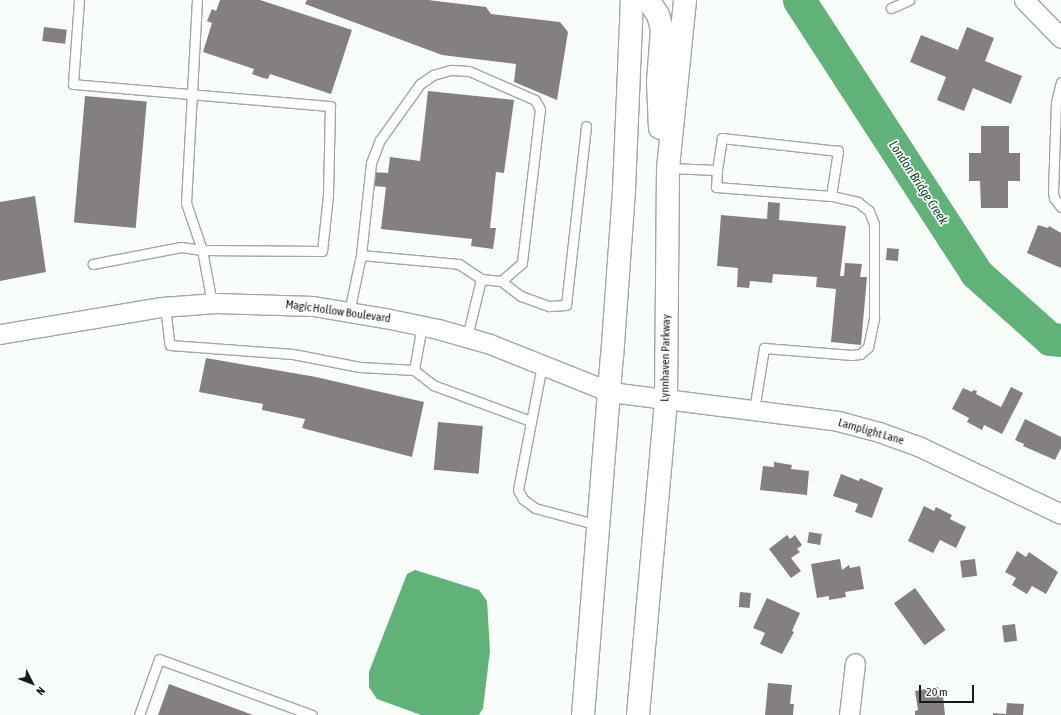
<!DOCTYPE html>
<html>
<head>
<meta charset="utf-8">
<style>
  body { margin:0 }
  #map { position:relative; width:1061px; height:715px; overflow:hidden; background:#f9fdfa; font-family:"Asap Condensed",sans-serif }
  div>[style] { position:absolute }
  [style*='--x'] { left:calc(var(--x)*1px); top:calc(var(--y)*1px); width:calc(var(--w)*1px); rotate:calc(var(--a)*1deg) }
  .water>* { inset:0; background:#61b279 }
  .river>* { height:33px; margin:-16.5px; padding:0 16.5px; transform-origin:16.5px; border-radius:16.5px; background:#61b279 }
  .building>* { inset:0; background:#848082; transform-origin:0 0 }
  .roads { filter:drop-shadow(1px 0 #a3a7a4) drop-shadow(-1px 0 #a3a7a4) drop-shadow(0 1px #a3a7a4) drop-shadow(0 -1px #a3a7a4) }
  .service>* { height:9px; margin:-4.5px; padding:0 4.5px; transform-origin:4.5px; border-radius:4.5px; background:#fff }
  .minor>* { height:19px; margin:-9.5px; padding:0 9.5px; transform-origin:9.5px; border-radius:9.5px; background:#fff }
  .secondary>* { height:22px; margin:-11px; padding:0 11px; transform-origin:11px; border-radius:11px; background:#fff }
  span { translate:-50% -50%; white-space:nowrap; text-align:center; line-height:1.15; -webkit-text-stroke:3.5px #fff; paint-order:stroke }
  .street-label { font-size:12px; color:#181a19 }
  .water-label { font-size:13px; color:#114d28; font-style:italic }
  .north { position:absolute; left:12px; top:663px; width:40px; height:40px; -webkit-text-stroke:3px #fff; paint-order:stroke; rotate:132deg; font-size:11px; font-weight:700; line-height:16px; text-align:center; color:#181a19 }
  .north::after { content:''; display:block; margin:auto; width:14px; height:18px; background:#181a19; clip-path:polygon(50% 0,100% 100%,50% 72%,0 100%) }
  .scale { position:absolute; left:919px; top:685px; width:55px; height:18px; box-sizing:border-box; border:2px solid #181a19; border-top:0; padding-left:5px; font-size:12px; line-height:14px; white-space:nowrap; color:#181a19; -webkit-text-stroke:3px #fff; paint-order:stroke }
</style>
</head>
<body>
<div id="map">
  <div class="water">
    <i style="clip-path:polygon(415px 570px,479px 590px,487px 601px,490px 651px,483px 708px,479px 715px,421px 715px,377px 699px,369px 687px,369px 672px,407px 574px)"></i>
  </div>
  <div class="river">
    <i style="--x:799;--y:0;--w:325;--a:57"></i>
    <i style="--x:976;--y:273;--w:99;--a:41.7"></i>
    <i style="--x:1050;--y:339;--w:11;--a:5"></i>
  </div>
  <div class="building">
    <i style="clip-path:polygon(220px 0,260px 0,352px 30px,331px 94px,270px 74px,268px 79px,263px 78px,252px 74px,254px 69px,203px 52px,212px 23px,207px 21px,212px 9px,216px 11px)"></i>
    <i style="clip-path:polygon(307px 0,428px 0,486px 7px,491px 14px,560px 22px,568px 32px,557px 100px,514px 82px,516px 64px,442px 55px,305px 4px)"></i>
    <i style="left:44px;top:27px;width:23px;height:14px;rotate:7deg"></i>
    <i style="clip-path:polygon(967px 27px,994px 38px,985px 61px,1022px 76px,1011px 104px,973px 88px,964px 111px,937px 100px,946px 77px,910px 62px,921px 35px,958px 50px)"></i>
    <i style="clip-path:polygon(428px 91px,514px 100px,504px 173px,496px 172px,490px 228px,496px 228px,493px 249px,471px 246px,472px 239px,381px 229px,386px 187px,372px 186px,372px 172px,388px 173px,390px 157px,420px 161px)"></i>
    <i style="left:85px;top:96px;width:62px;height:127px;rotate:5deg"></i>
    <i style="clip-path:polygon(981px 126px,1009px 126px,1009px 153px,1020px 153px,1020px 181px,1008px 181px,1008px 208px,981px 208px,980px 181px,969px 181px,969px 153px,981px 153px)"></i>
    <i style="clip-path:polygon(35px 196px,46px 272px,0 281px,0 202px)"></i>
    <i style="clip-path:polygon(768px 202px,780px 203px,779px 220px,846px 226px,840px 276px,844px 276px,845px 263px,862px 264px,860px 277px,867px 277px,861px 345px,831px 342px,836px 289px,816px 287px,817px 277px,773px 274px,772px 283px,750px 281px,749px 288px,737px 287px,738px 268px,717px 266px,721px 215px,767px 219px)"></i>
    <i style="clip-path:polygon(1038px 225px,1048px 228px,1049px 226px,1061px 233px,1061px 268px,1027px 253px)"></i>
    <i style="left:887px;top:248px;width:12px;height:12px;rotate:5deg"></i>
    <i style="clip-path:polygon(206px 358px,316px 377px,424px 402px,412px 457px,302px 428px,305px 419px,262px 410px,263px 404px,199px 392px)"></i>
    <i style="clip-path:polygon(1011px 387px,1023px 393px,1002px 434px,984px 425px,982px 430px,967px 422px,969px 418px,952px 409px,963px 388px,972px 392px,973px 390px,977px 391px,976px 394px,1001px 407px)"></i>
    <i style="clip-path:polygon(1025px 419px,1061px 437px,1061px 448px,1055px 460px,1023px 446px,1024px 444px,1015px 440px)"></i>
    <i style="left:438px;top:422px;width:45px;height:48px;rotate:5deg"></i>
    <i style="clip-path:polygon(774px 462px,792px 465px,791px 469px,809px 471px,807px 495px,760px 490px,763px 466px,774px 467px)"></i>
    <i style="clip-path:polygon(841px 474px,859px 481px,860px 478px,883px 488px,872px 518px,855px 512px,858px 504px,833px 496px)"></i>
    <i style="clip-path:polygon(924px 506px,934px 511px,936px 507px,952px 515px,950px 519px,966px 527px,956px 548px,940px 540px,933px 553px,908px 541px)"></i>
    <i style="left:809px;top:532px;width:13px;height:11px;rotate:9deg"></i>
    <i style="clip-path:polygon(787px 535px,790px 539px,795px 535px,802px 545px,797px 549px,800px 552px,791px 558px,801px 571px,791px 578px,769px 549px)"></i>
    <i style="clip-path:polygon(1017px 551px,1026px 557px,1029px 552px,1058px 572px,1046px 594px,1032px 586px,1027px 594px,1012px 585px,1016px 578px,1005px 572px)"></i>
    <i style="clip-path:polygon(840px 559px,842px 570px,849px 565px,850px 568px,860px 566px,864px 589px,845px 592px,846px 597px,829px 600px,829px 596px,817px 598px,811px 564px)"></i>
    <i style="left:975px;top:559px;width:17px;height:15px;rotate:83deg"></i>
    <i style="left:915px;top:588px;width:52px;height:26px;rotate:54deg"></i>
    <i style="left:740px;top:592px;width:11px;height:15px;rotate:5deg"></i>
    <i style="clip-path:polygon(767px 598px,800px 613px,792px 631px,794px 632px,782px 654px,760px 644px,765px 633px,753px 628px)"></i>
    <i style="left:1015px;top:624px;width:17px;height:13px;rotate:83deg"></i>
    <i style="clip-path:polygon(768px 683px,792px 685px,790px 704px,794px 704px,793px 715px,765px 715px)"></i>
    <i style="clip-path:polygon(169px 684px,253px 715px,158px 715px)"></i>
    <i style="clip-path:polygon(938px 687px,940px 696px,943px 696px,945px 715px,915px 715px,915px 711px,918px 710px,915px 691px)"></i>
    <i style="clip-path:polygon(1007px 703px,1024px 704px,1023px 715px,993px 715px,993px 713px,1006px 714px)"></i>
  </div>
  <div class="roads">
    <div class="service">
      <i style="--x:79;--y:0;--w:84;--a:94.1"></i>
      <i style="--x:73;--y:84;--w:258;--a:4.9"></i>
      <i style="--x:330;--y:106;--w:89;--a:91.3"></i>
      <i style="--x:328;--y:195;--w:56;--a:96.1"></i>
      <i style="--x:322;--y:251;--w:120;--a:-179.5"></i>
      <i style="--x:202;--y:250;--w:21;--a:-172"></i>
      <i style="--x:181;--y:247;--w:90;--a:169.1"></i>
      <i style="--x:197;--y:0;--w:203;--a:93.1"></i>
      <i style="--x:186;--y:203;--w:50;--a:71.2"></i>
      <i style="--x:202;--y:250;--w:54;--a:79.3"></i>
      <i style="--x:891;--y:8;--w:20;--a:-24"></i>
      <i style="--x:1061;--y:82;--w:21;--a:104"></i>
      <i style="--x:1056;--y:102;--w:90;--a:91.9"></i>
      <i style="--x:1053;--y:192;--w:6;--a:81"></i>
      <i style="--x:1054;--y:198;--w:11;--a:52"></i>
      <i style="--x:668;--y:168;--w:49;--a:2.3"></i>
      <i style="--x:717;--y:170;--w:17;--a:93"></i>
      <i style="--x:716;--y:187;--w:115;--a:4.5"></i>
      <i style="--x:831;--y:196;--w:46;--a:-81.2"></i>
      <i style="--x:838;--y:151;--w:117;--a:-173.6"></i>
      <i style="--x:722;--y:138;--w:32;--a:99"></i>
      <i style="--x:361;--y:255;--w:98;--a:5.2"></i>
      <i style="--x:459;--y:264;--w:27;--a:34"></i>
      <i style="--x:165;--y:307;--w:38;--a:83"></i>
      <i style="--x:170;--y:345;--w:123;--a:4.2"></i>
      <i style="--x:293;--y:354;--w:68;--a:11"></i>
      <i style="--x:360;--y:367;--w:54;--a:3.2"></i>
      <i style="--x:414;--y:370;--w:46;--a:-79.9"></i>
      <i style="--x:349;--y:312;--w:58;--a:-78.1"></i>
      <i style="--x:361;--y:255;--w:93;--a:-83.8"></i>
      <i style="--x:371;--y:163;--w:25;--a:-69"></i>
      <i style="--x:380;--y:140;--w:69;--a:-54.5"></i>
      <i style="--x:420;--y:84;--w:16;--a:-35"></i>
      <i style="--x:433;--y:75;--w:19;--a:-16"></i>
      <i style="--x:451;--y:70;--w:18;--a:3"></i>
      <i style="--x:469;--y:71;--w:72;--a:23.7"></i>
      <i style="--x:535;--y:100;--w:10;--a:61"></i>
      <i style="--x:540;--y:109;--w:155;--a:96.7"></i>
      <i style="--x:522;--y:263;--w:28;--a:139"></i>
      <i style="--x:467;--y:337;--w:60;--a:-76.4"></i>
      <i style="--x:481;--y:279;--w:20;--a:6"></i>
      <i style="--x:501;--y:281;--w:25;--a:37"></i>
      <i style="--x:521;--y:296;--w:30;--a:20"></i>
      <i style="--x:549;--y:306;--w:17;--a:-3"></i>
      <i style="--x:566;--y:305;--w:180;--a:-83.6"></i>
      <i style="--x:542;--y:365;--w:127;--a:100.9"></i>
      <i style="--x:518;--y:490;--w:10;--a:61"></i>
      <i style="--x:523;--y:499;--w:15;--a:37"></i>
      <i style="--x:535;--y:508;--w:65;--a:15.1"></i>
      <i style="--x:414;--y:370;--w:24;--a:38"></i>
      <i style="--x:433;--y:385;--w:104;--a:20.2"></i>
      <i style="--x:754;--y:410;--w:63;--a:-80.8"></i>
      <i style="--x:764;--y:348;--w:88;--a:4.5"></i>
      <i style="--x:852;--y:355;--w:8;--a:-7"></i>
      <i style="--x:860;--y:354;--w:11;--a:-41"></i>
      <i style="--x:868;--y:347;--w:30;--a:-78"></i>
      <i style="--x:874;--y:318;--w:94;--a:-90"></i>
      <i style="--x:874;--y:224;--w:14;--a:-111"></i>
      <i style="--x:869;--y:211;--w:14;--a:-141"></i>
      <i style="--x:858;--y:202;--w:28;--a:-167"></i>
      <i style="--x:139;--y:715;--w:59;--a:-70.3"></i>
      <i style="--x:159;--y:659;--w:163;--a:20.1"></i>
    </div>
    <div class="minor">
      <i style="--x:1024;--y:0;--w:53;--a:45.8"></i>
      <i style="--x:0;--y:334;--w:164;--a:-9.5"></i>
      <i style="--x:162;--y:307;--w:54;--a:-4.2"></i>
      <i style="--x:216;--y:303;--w:97;--a:1.8"></i>
      <i style="--x:313;--y:306;--w:73;--a:9.5"></i>
      <i style="--x:385;--y:318;--w:54;--a:11.7"></i>
      <i style="--x:438;--y:329;--w:54;--a:16.1"></i>
      <i style="--x:490;--y:344;--w:129;--a:21.8"></i>
      <i style="--x:610;--y:392;--w:230;--a:7.2"></i>
      <i style="--x:838;--y:421;--w:42;--a:15"></i>
      <i style="--x:879;--y:432;--w:41;--a:19.7"></i>
      <i style="--x:918;--y:446;--w:158;--a:25.4"></i>
      <i style="--x:849;--y:715;--w:52;--a:-83.4"></i>
    </div>
    <div class="secondary">
      <i style="--x:648;--y:0;--w:18;--a:56"></i>
      <i style="--x:658;--y:15;--w:15;--a:74"></i>
      <i style="--x:662;--y:29;--w:53;--a:94.3"></i>
      <i style="--x:658;--y:82;--w:46;--a:87.5"></i>
      <i style="--x:583;--y:715;--w:358;--a:-85.4"></i>
      <i style="--x:612;--y:358;--w:168;--a:-85.9"></i>
      <i style="--x:624;--y:190;--w:190;--a:-87.6"></i>
      <i style="--x:638;--y:715;--w:317;--a:-84.9"></i>
      <i style="--x:666;--y:399;--w:231;--a:-89.5"></i>
      <i style="--x:668;--y:168;--w:169;--a:-84.2"></i>
    </div>
  </div>
  <div class="street-label">
    <span style="left:338px;top:312px;rotate:8deg">Magic Hollow Boulevard</span>
    <span style="left:666px;top:358px;rotate:-89deg">Lynnhaven Parkway</span>
    <span style="left:871px;top:432px;rotate:16deg">Lamplight Lane</span>
  </div>
  <div class="water-label">
    <span style="left:918px;top:183px;rotate:57deg">London Bridge Creek</span>
  </div>
  <div class="north">N</div>
  <div class="scale">20 m</div>
</div>
</body>
</html>
